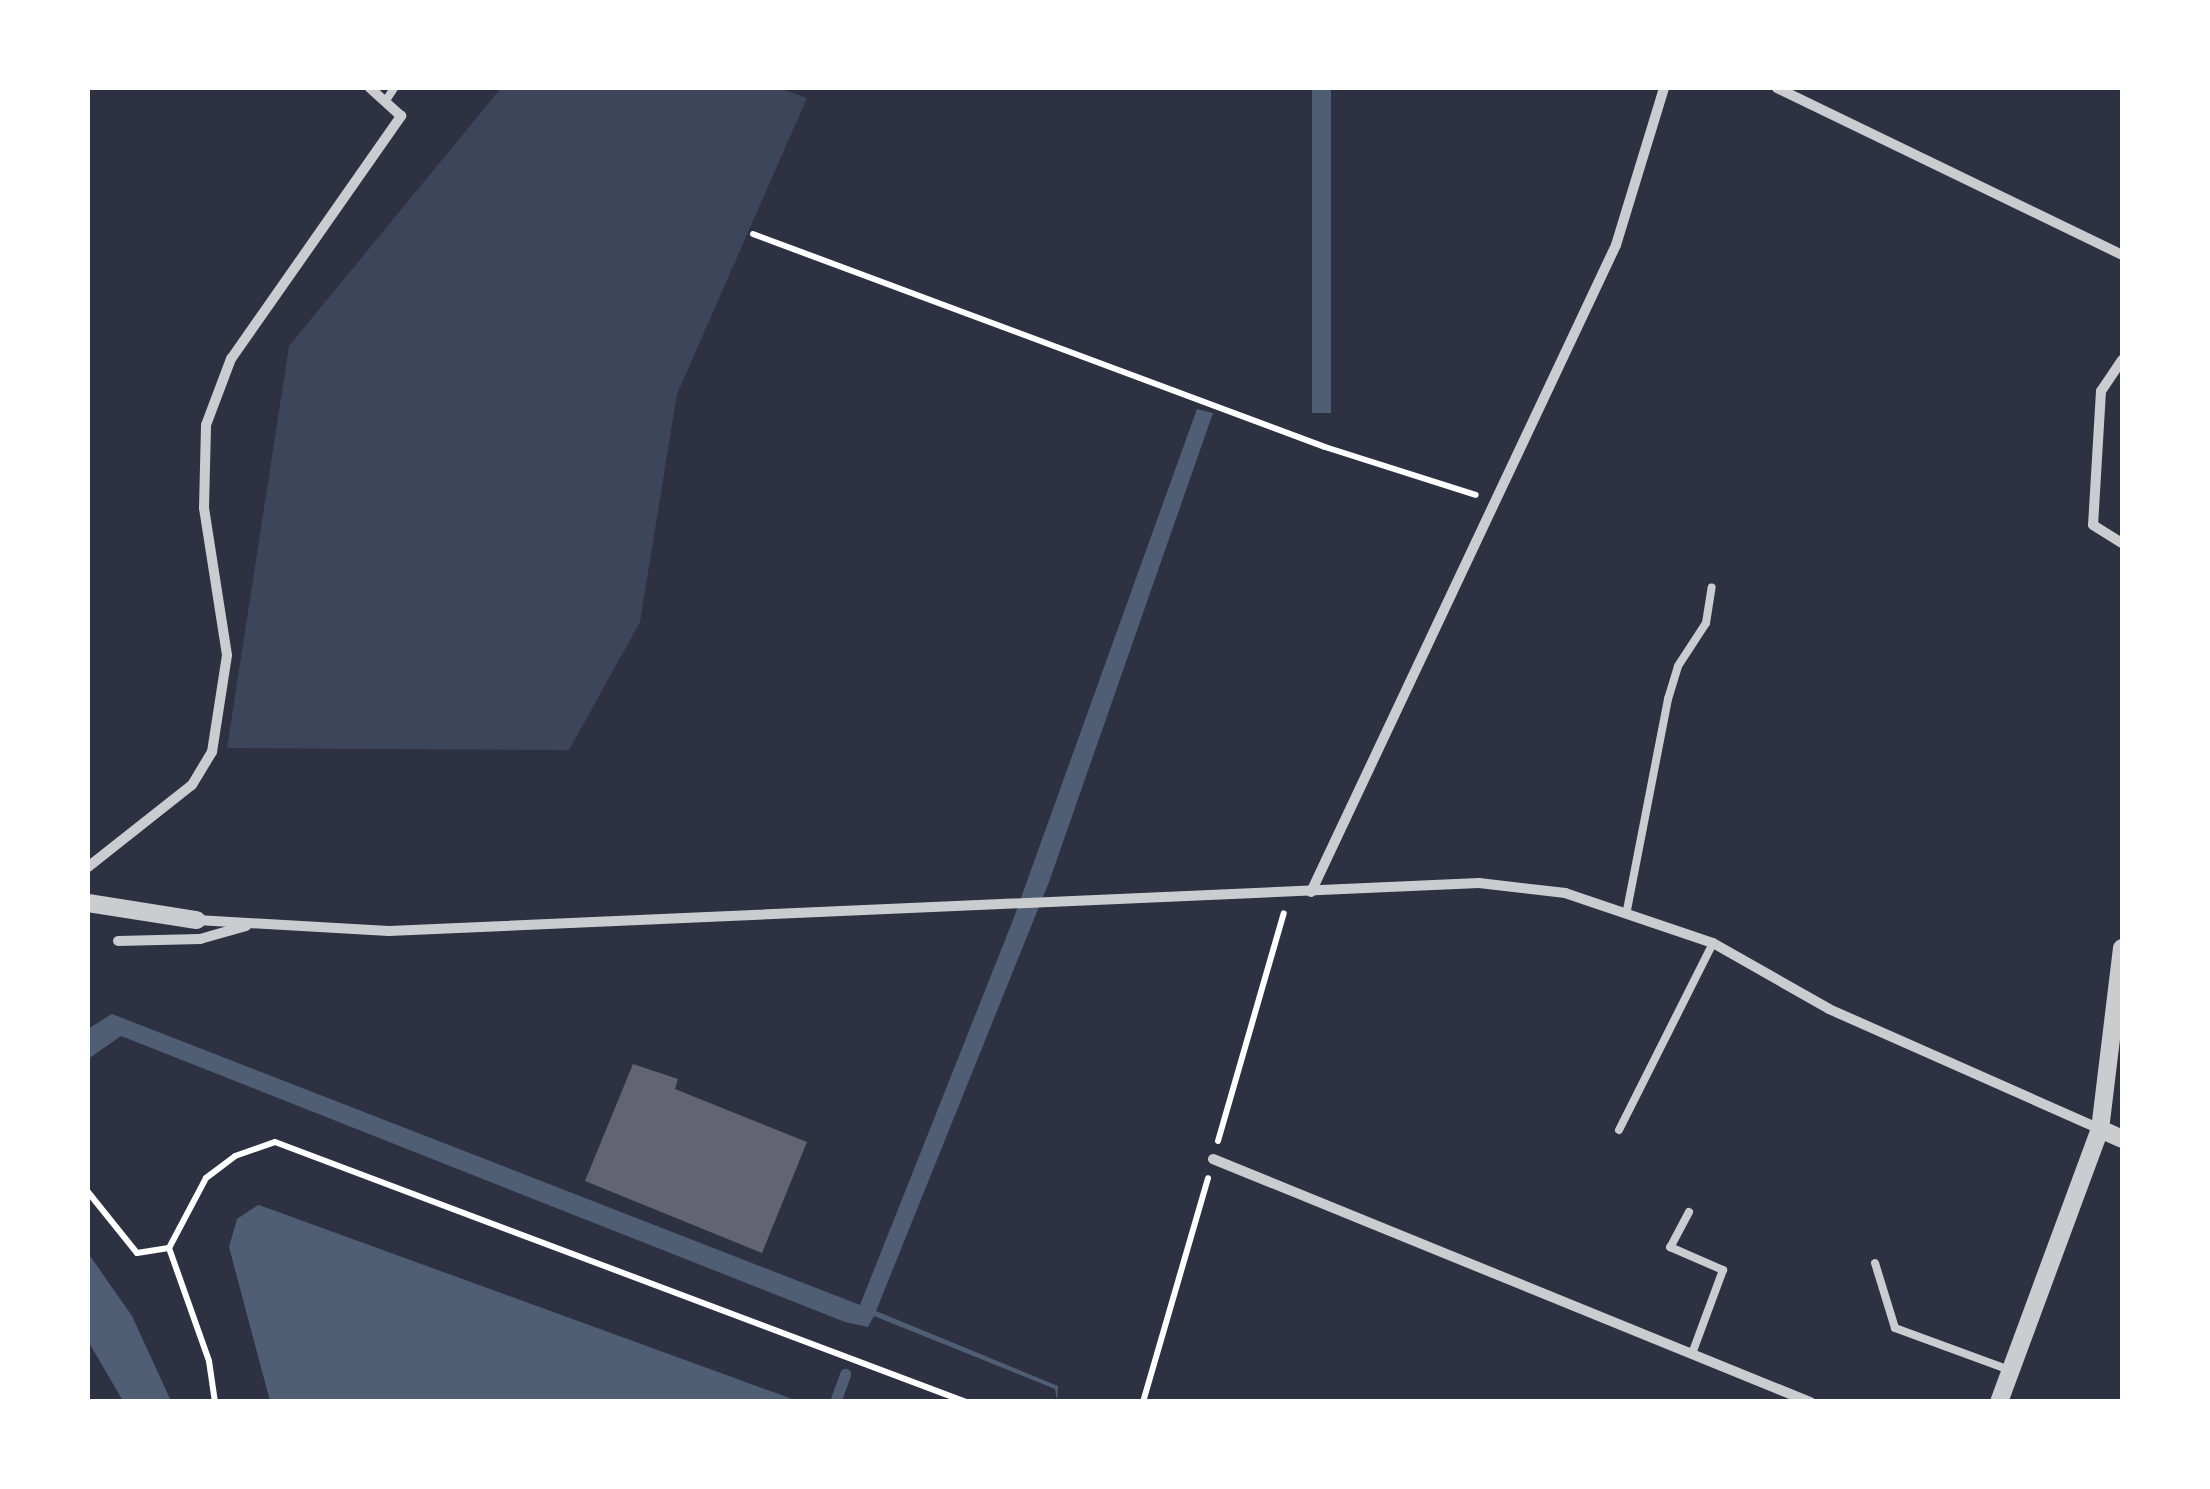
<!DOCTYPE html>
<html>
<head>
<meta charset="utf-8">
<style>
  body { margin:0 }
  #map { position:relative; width:2210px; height:1489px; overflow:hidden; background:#2d3142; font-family:"Playfair Display",serif }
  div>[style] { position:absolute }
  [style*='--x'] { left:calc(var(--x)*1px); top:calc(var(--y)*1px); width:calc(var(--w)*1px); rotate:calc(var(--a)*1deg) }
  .green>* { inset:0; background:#3c4559 }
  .water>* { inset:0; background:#4f5d75; transform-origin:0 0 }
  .stream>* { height:11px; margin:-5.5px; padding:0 5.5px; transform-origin:5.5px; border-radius:5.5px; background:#4f5d75 }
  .building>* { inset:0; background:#626471 }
  .path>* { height:6px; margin:-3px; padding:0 3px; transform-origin:3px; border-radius:3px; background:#fff }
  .service>* { height:8px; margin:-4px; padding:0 4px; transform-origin:4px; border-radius:4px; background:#caccd0 }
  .minor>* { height:10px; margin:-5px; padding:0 5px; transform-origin:5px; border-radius:5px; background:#caccd0 }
  .tertiary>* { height:18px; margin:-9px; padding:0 9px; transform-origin:9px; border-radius:9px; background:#caccd0 }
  span { translate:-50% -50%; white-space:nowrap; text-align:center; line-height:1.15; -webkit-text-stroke:10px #fff; paint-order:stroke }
  .frame { position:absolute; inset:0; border:90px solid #fff; pointer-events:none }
</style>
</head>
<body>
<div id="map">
  <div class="green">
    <i style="clip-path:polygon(501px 88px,779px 88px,807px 98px,677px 394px,640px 622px,569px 750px,227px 748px,289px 346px)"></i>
  </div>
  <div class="water">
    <i style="left:1312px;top:88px;width:19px;height:325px"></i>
    <i style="clip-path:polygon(1197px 409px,1213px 413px,1049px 882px,876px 1311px,1058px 1386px,1057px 1401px,1055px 1389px,874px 1316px,868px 1327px,845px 1322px,121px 1036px,88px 1059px,88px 1029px,112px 1014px,860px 1305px,1013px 920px)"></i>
    <i style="clip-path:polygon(258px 1205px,259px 1205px,798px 1401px,270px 1401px,229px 1247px,237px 1219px)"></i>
    <i style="clip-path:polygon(88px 1253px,132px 1316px,171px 1401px,123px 1401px,88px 1341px)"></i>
  </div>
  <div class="stream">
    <i style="--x:835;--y:1402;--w:30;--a:-70"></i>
  </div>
  <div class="building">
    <i style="clip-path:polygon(633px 1064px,678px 1079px,675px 1089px,807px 1142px,762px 1253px,585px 1181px)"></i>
  </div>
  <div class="path">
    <i style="--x:753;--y:234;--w:610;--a:20.42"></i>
    <i style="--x:1325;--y:447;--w:158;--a:17.6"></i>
    <i style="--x:1218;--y:1141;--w:237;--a:-73.9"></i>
    <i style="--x:88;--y:1192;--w:78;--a:51.2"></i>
    <i style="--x:137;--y:1253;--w:32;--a:-9"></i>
    <i style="--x:169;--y:1248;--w:79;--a:-62.1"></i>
    <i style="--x:206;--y:1178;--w:36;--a:-37"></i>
    <i style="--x:235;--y:1156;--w:42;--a:-19.3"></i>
    <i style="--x:275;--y:1142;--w:738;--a:20.62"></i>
    <i style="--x:169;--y:1248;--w:120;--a:70.5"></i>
    <i style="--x:209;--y:1361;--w:41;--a:81.7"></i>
    <i style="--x:1143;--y:1402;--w:233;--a:-73.8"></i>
  </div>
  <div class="service">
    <i style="--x:385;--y:102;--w:17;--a:-57"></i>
    <i style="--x:1627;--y:910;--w:215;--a:-79"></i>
    <i style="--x:1668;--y:699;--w:34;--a:-73"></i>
    <i style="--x:1678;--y:666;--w:51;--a:-56.9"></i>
    <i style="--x:1706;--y:623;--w:36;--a:-81"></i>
    <i style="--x:1619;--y:1130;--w:209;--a:-63.3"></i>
    <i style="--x:1689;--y:1212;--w:40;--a:118"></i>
    <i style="--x:1670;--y:1247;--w:58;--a:23.5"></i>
    <i style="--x:1723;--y:1270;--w:90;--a:110.3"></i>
    <i style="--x:1875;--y:1263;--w:68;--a:72.9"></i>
    <i style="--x:1895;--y:1328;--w:122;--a:20.1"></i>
  </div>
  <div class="minor">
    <i style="--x:1777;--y:88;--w:383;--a:25.8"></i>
    <i style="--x:2122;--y:360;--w:37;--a:124"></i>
    <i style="--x:2101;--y:391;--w:134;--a:93.4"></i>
    <i style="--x:2093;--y:525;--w:34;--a:32"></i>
    <i style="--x:88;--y:867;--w:132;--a:-38.3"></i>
    <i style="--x:192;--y:785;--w:39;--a:-59"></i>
    <i style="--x:212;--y:752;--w:98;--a:-81.2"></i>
    <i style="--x:227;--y:655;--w:149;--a:-98.9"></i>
    <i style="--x:204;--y:508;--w:83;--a:-88.6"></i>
    <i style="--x:206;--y:425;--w:71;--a:-69.3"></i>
    <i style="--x:231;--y:359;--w:297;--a:-55"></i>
    <i style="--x:401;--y:116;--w:42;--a:-137.9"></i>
    <i style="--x:1311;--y:892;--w:715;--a:-64.76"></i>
    <i style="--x:1616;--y:245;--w:164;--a:-73"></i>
    <i style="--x:197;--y:920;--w:192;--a:3.3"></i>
    <i style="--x:389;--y:931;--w:1091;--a:-2.52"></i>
    <i style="--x:1479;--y:883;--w:87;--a:6.6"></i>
    <i style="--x:1565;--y:893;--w:156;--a:18.7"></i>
    <i style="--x:1713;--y:943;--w:133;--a:29.6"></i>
    <i style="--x:1829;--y:1009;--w:296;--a:23.9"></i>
    <i style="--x:118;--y:941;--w:82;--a:-1.4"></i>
    <i style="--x:200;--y:939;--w:48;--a:-15.8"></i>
    <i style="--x:1213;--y:1159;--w:645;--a:22.15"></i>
  </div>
  <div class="tertiary">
    <i style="--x:88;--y:903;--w:110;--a:8.9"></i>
    <i style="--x:2122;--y:948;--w:182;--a:96.9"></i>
    <i style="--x:2100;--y:1129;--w:24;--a:24"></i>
    <i style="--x:1999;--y:1402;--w:291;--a:-69.7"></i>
  </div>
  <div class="frame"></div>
</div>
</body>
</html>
